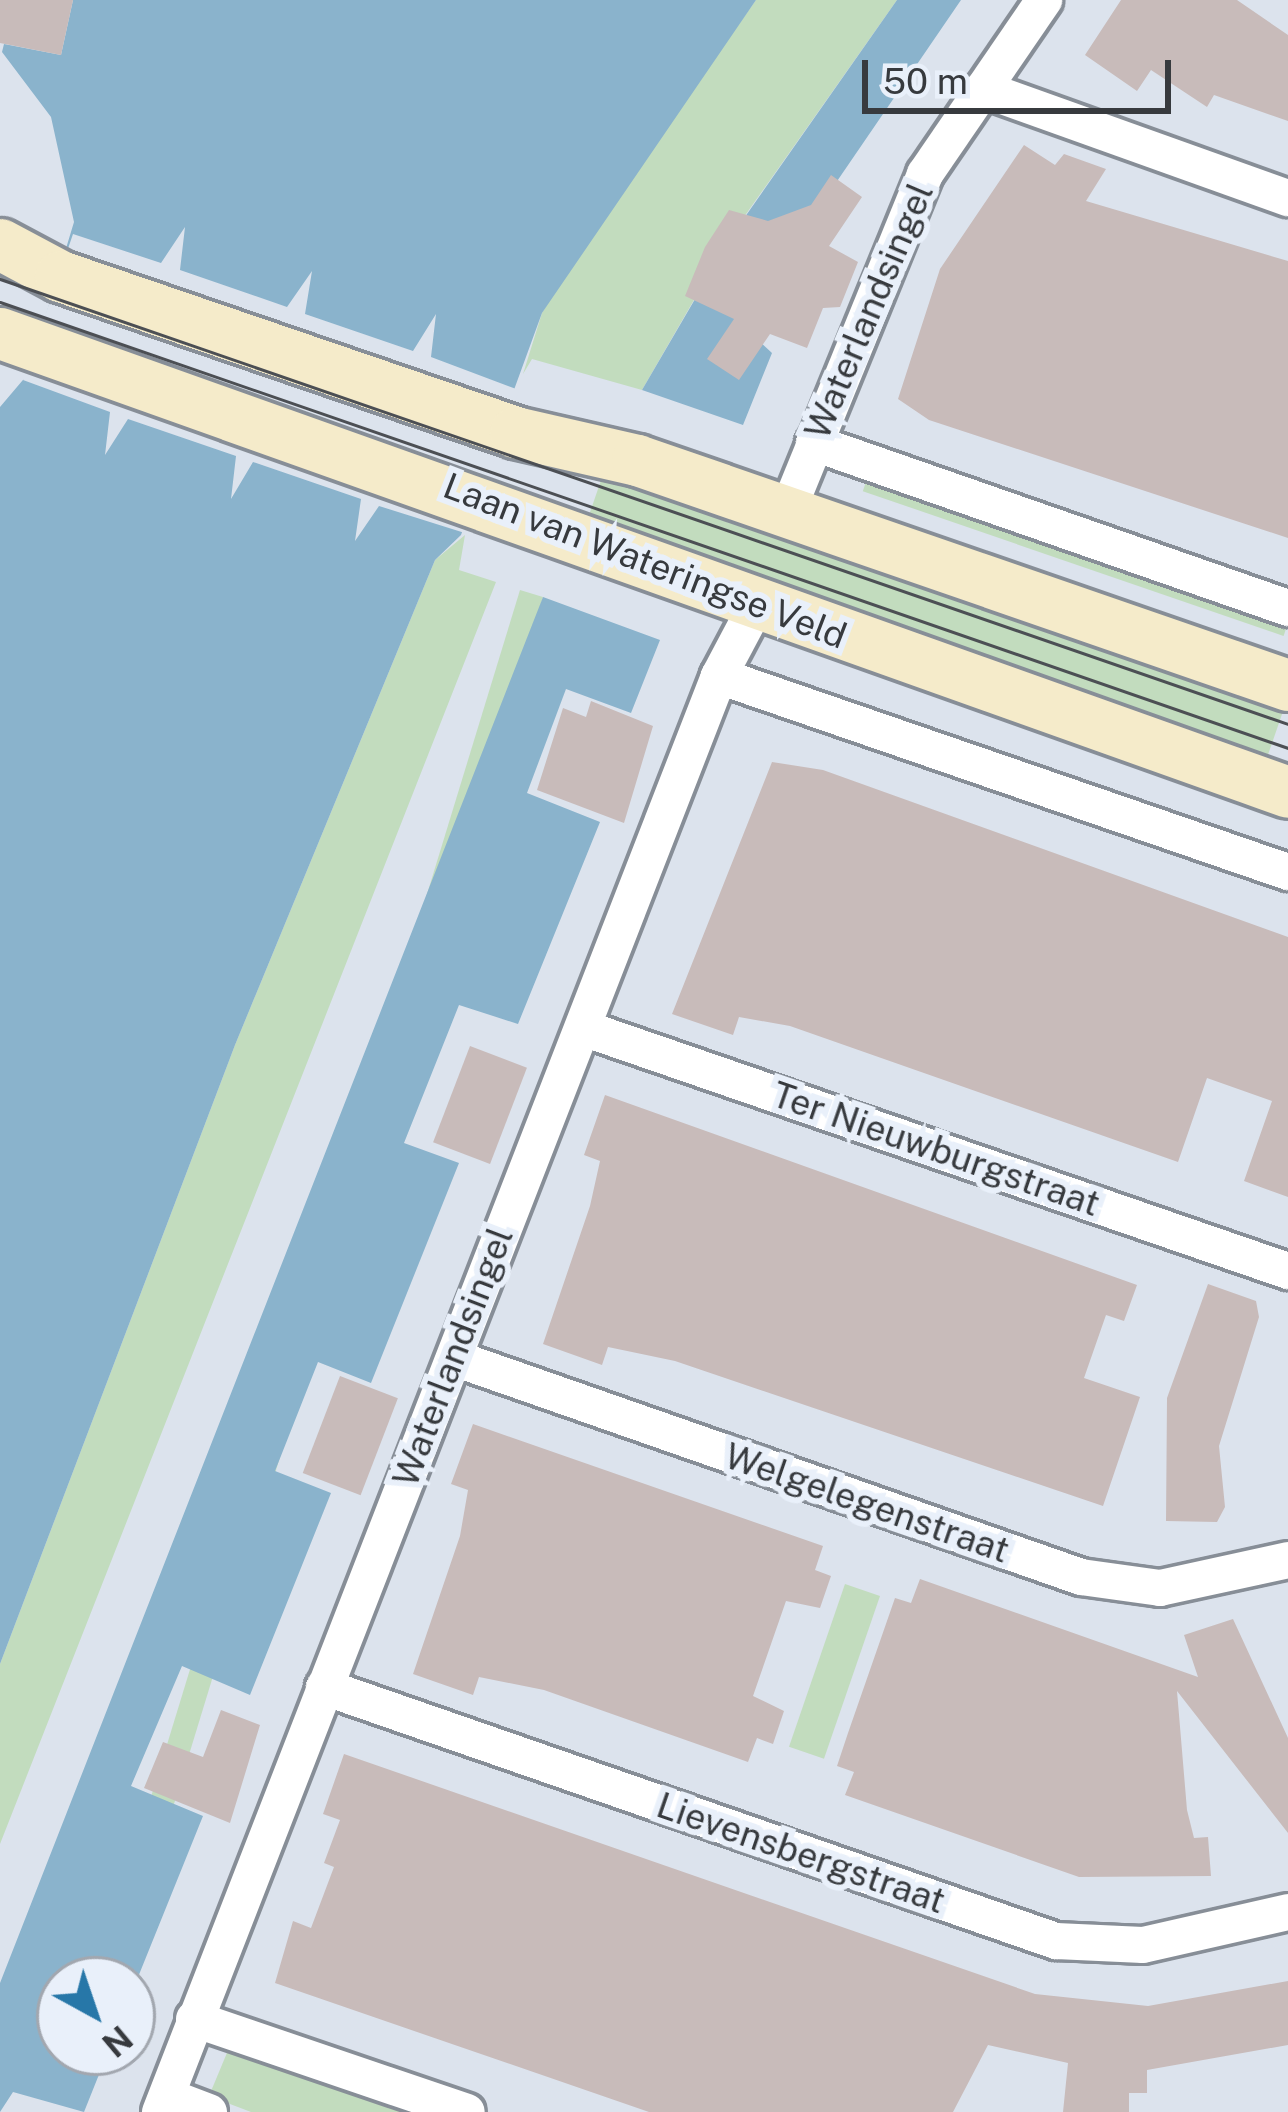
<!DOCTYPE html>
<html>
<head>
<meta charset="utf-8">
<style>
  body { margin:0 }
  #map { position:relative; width:1288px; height:2112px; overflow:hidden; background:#dce3ed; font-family:"Public Sans",sans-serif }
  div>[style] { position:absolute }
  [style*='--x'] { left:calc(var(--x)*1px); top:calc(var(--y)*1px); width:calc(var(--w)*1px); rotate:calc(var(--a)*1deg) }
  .green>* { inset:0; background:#c2dcbe; transform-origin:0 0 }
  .water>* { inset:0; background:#8ab3cc }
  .pier>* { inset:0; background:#dce3ed }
  .building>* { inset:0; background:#c8bbba; transform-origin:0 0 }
  .roads { filter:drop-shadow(3px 0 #878e97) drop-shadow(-3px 0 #878e97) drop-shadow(0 3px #878e97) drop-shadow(0 -3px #878e97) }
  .street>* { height:36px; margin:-18px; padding:0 18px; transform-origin:18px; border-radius:18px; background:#fff }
  .secondary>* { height:51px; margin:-25.5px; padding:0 25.5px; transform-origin:25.5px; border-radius:25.5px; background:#f5ebca }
  .tram>* { height:3px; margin:-1.5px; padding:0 1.5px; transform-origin:1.5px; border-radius:1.5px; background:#4c4f54 }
  span { translate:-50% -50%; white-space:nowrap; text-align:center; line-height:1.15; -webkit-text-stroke:12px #e9f0fa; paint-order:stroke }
  .street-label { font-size:36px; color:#373a3e }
  .north { position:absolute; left:36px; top:1956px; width:120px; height:120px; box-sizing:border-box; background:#e9f0fa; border:3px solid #a2a7af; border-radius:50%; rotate:140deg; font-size:33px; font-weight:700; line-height:48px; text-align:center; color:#373a3e }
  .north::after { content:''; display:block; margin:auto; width:42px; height:54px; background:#2777a8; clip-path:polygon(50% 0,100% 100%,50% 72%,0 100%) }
  .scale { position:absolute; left:862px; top:60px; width:309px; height:54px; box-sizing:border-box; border:6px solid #373a3e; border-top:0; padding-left:15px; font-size:36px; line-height:42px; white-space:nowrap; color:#373a3e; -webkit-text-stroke:9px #e9f0fa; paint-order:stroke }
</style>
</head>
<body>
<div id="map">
  <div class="green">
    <i style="clip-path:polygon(756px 0,897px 0,732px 234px,642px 390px,532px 359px,523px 374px,542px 313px,587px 238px)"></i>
    <i style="left:608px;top:460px;width:720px;height:81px;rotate:19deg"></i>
    <i style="left:868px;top:476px;width:445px;height:16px;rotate:19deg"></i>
    <i style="clip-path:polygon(465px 535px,459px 570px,496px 582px,0 1844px,0 1664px,235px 1045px,435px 560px)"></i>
    <i style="left:520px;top:590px;width:24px;height:1421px;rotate:17deg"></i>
    <i style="left:845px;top:1584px;width:37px;height:172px;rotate:19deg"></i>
    <i style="clip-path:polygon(229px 2048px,405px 2112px,251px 2112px,209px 2096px)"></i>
  </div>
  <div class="water">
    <i style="clip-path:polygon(73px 0,756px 0,542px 313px,461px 535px,435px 560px,235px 1045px,0 1664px,0 407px,28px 374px,74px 222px,51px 117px,2px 52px,4px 44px,61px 55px)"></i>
    <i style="clip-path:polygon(897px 0,961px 0,740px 323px,772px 353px,743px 425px,642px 390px,733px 234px)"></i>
    <i style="clip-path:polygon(543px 597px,660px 640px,631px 713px,566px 689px,527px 793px,600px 822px,518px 1024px,459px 1005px,404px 1143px,459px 1163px,371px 1383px,318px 1362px,275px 1471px,331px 1493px,250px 1695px,182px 1666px,131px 1786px,203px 1816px,132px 1992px,132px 1980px,60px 1980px,60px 2052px,108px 2052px,84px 2112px,13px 2092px,0 2112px,0 1983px)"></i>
  </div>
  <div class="pier">
    <i style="clip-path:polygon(185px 227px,180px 270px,287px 307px,312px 271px,305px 314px,413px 351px,436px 314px,431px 357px,519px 390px,468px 534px,379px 506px,355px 541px,361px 499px,253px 462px,231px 499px,236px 456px,128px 419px,105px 455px,110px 412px,23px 380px,73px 234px,161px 263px)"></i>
  </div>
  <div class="building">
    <i style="clip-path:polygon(0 0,73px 0,61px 55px,0 43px)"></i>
    <i style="clip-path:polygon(1121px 0,1237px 0,1288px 35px,1288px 121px,1214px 95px,1207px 107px,1151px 70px,1137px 91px,1085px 55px)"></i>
    <i style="clip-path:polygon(1024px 145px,1055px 165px,1064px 154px,1106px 169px,1086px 201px,1288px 261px,1288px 538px,929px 420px,898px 399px,940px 269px)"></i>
    <i style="clip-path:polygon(831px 175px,862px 197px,829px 246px,858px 262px,840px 307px,823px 308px,807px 348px,770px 334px,739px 380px,707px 359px,734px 319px,685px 296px,705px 247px,729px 210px,768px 221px,811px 205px)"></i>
    <i style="clip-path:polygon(591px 701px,653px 726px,624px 823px,537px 790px,563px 708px,586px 717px)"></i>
    <i style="clip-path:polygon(772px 762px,823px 770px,1288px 937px,1288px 1197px,1244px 1181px,1272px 1101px,1207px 1078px,1178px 1162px,790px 1026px,739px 1017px,733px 1035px,672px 1014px)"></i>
    <i style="left:470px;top:1046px;width:61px;height:103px;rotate:21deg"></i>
    <i style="clip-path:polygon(605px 1095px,1137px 1285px,1124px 1321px,1106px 1315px,1084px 1378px,1140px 1397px,1103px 1506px,675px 1361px,608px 1347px,602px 1365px,543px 1344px,590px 1206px,600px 1161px,584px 1155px)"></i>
    <i style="clip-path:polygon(1208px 1284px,1256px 1301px,1259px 1317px,1219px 1446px,1225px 1507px,1217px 1522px,1166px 1521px,1167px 1398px)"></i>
    <i style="left:340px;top:1376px;width:62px;height:104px;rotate:21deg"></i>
    <i style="clip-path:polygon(473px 1424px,823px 1546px,815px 1570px,831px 1576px,820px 1608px,786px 1601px,753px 1696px,784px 1711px,773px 1744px,757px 1738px,748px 1762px,544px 1690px,479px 1677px,473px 1695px,413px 1674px,460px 1536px,468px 1490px,451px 1484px)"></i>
    <i style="clip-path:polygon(920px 1579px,1198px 1677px,1184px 1635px,1233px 1619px,1288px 1738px,1288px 1833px,1177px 1691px,1187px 1810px,1194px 1838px,1208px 1837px,1211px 1876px,1079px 1877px,845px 1795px,854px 1772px,837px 1766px,848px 1733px,895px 1598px,911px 1603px)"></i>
    <i style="clip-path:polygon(221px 1710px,260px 1725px,230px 1823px,144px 1788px,163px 1742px,203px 1757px)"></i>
    <i style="clip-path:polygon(344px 1754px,1035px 1994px,1148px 2006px,1288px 1981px,1288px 2045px,1147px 2070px,1147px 2093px,1129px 2093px,1129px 2112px,1063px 2112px,1068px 2063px,988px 2045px,953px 2112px,649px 2112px,275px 1983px,293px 1921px,311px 1928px,334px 1867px,324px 1863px,340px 1820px,323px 1814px)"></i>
  </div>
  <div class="roads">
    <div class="street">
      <i style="--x:983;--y:89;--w:324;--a:19.7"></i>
      <i style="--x:814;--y:443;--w:502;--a:19.19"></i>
      <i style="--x:788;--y:510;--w:363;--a:-67.8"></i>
      <i style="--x:925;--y:174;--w:211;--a:-55.6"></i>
      <i style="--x:719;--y:676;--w:602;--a:19.01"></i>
      <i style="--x:583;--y:1028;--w:746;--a:19.02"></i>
      <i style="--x:454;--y:1358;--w:664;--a:19.25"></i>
      <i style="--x:1081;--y:1577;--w:80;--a:7.9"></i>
      <i style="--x:1160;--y:1588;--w:131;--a:-12.3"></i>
      <i style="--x:324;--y:1687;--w:775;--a:19.14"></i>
      <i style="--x:1056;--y:1941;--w:87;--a:2.6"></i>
      <i style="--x:1143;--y:1945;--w:149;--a:-12.8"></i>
      <i style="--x:194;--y:2019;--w:288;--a:18.8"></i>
      <i style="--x:167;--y:2096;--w:45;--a:20.9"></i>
      <i style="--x:160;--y:2112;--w:1541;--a:-68.73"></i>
      <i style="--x:719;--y:676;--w:79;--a:-62.1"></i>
    </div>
    <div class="secondary">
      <i style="--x:0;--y:244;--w:68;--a:28.1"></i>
      <i style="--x:60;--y:276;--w:481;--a:18.9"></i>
      <i style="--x:515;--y:432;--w:125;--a:12.9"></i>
      <i style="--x:637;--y:460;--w:689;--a:19.07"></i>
      <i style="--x:0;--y:333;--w:1367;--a:19.61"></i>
    </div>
  </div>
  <div class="tram">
    <i style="--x:0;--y:279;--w:1363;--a:19.06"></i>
    <i style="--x:0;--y:302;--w:1363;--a:19.1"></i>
  </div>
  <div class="street-label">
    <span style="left:869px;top:311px;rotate:-67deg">Waterlandsingel</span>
    <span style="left:645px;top:561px;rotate:21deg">Laan van Wateringse Veld</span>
    <span style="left:936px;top:1149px;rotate:19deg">Ter Nieuwburgstraat</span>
    <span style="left:453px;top:1357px;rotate:-69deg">Waterlandsingel</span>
    <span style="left:867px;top:1503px;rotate:19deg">Welgelegenstraat</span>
    <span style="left:801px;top:1853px;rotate:19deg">Lievensbergstraat</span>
  </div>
  <div class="north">N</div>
  <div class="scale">50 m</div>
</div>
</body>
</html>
